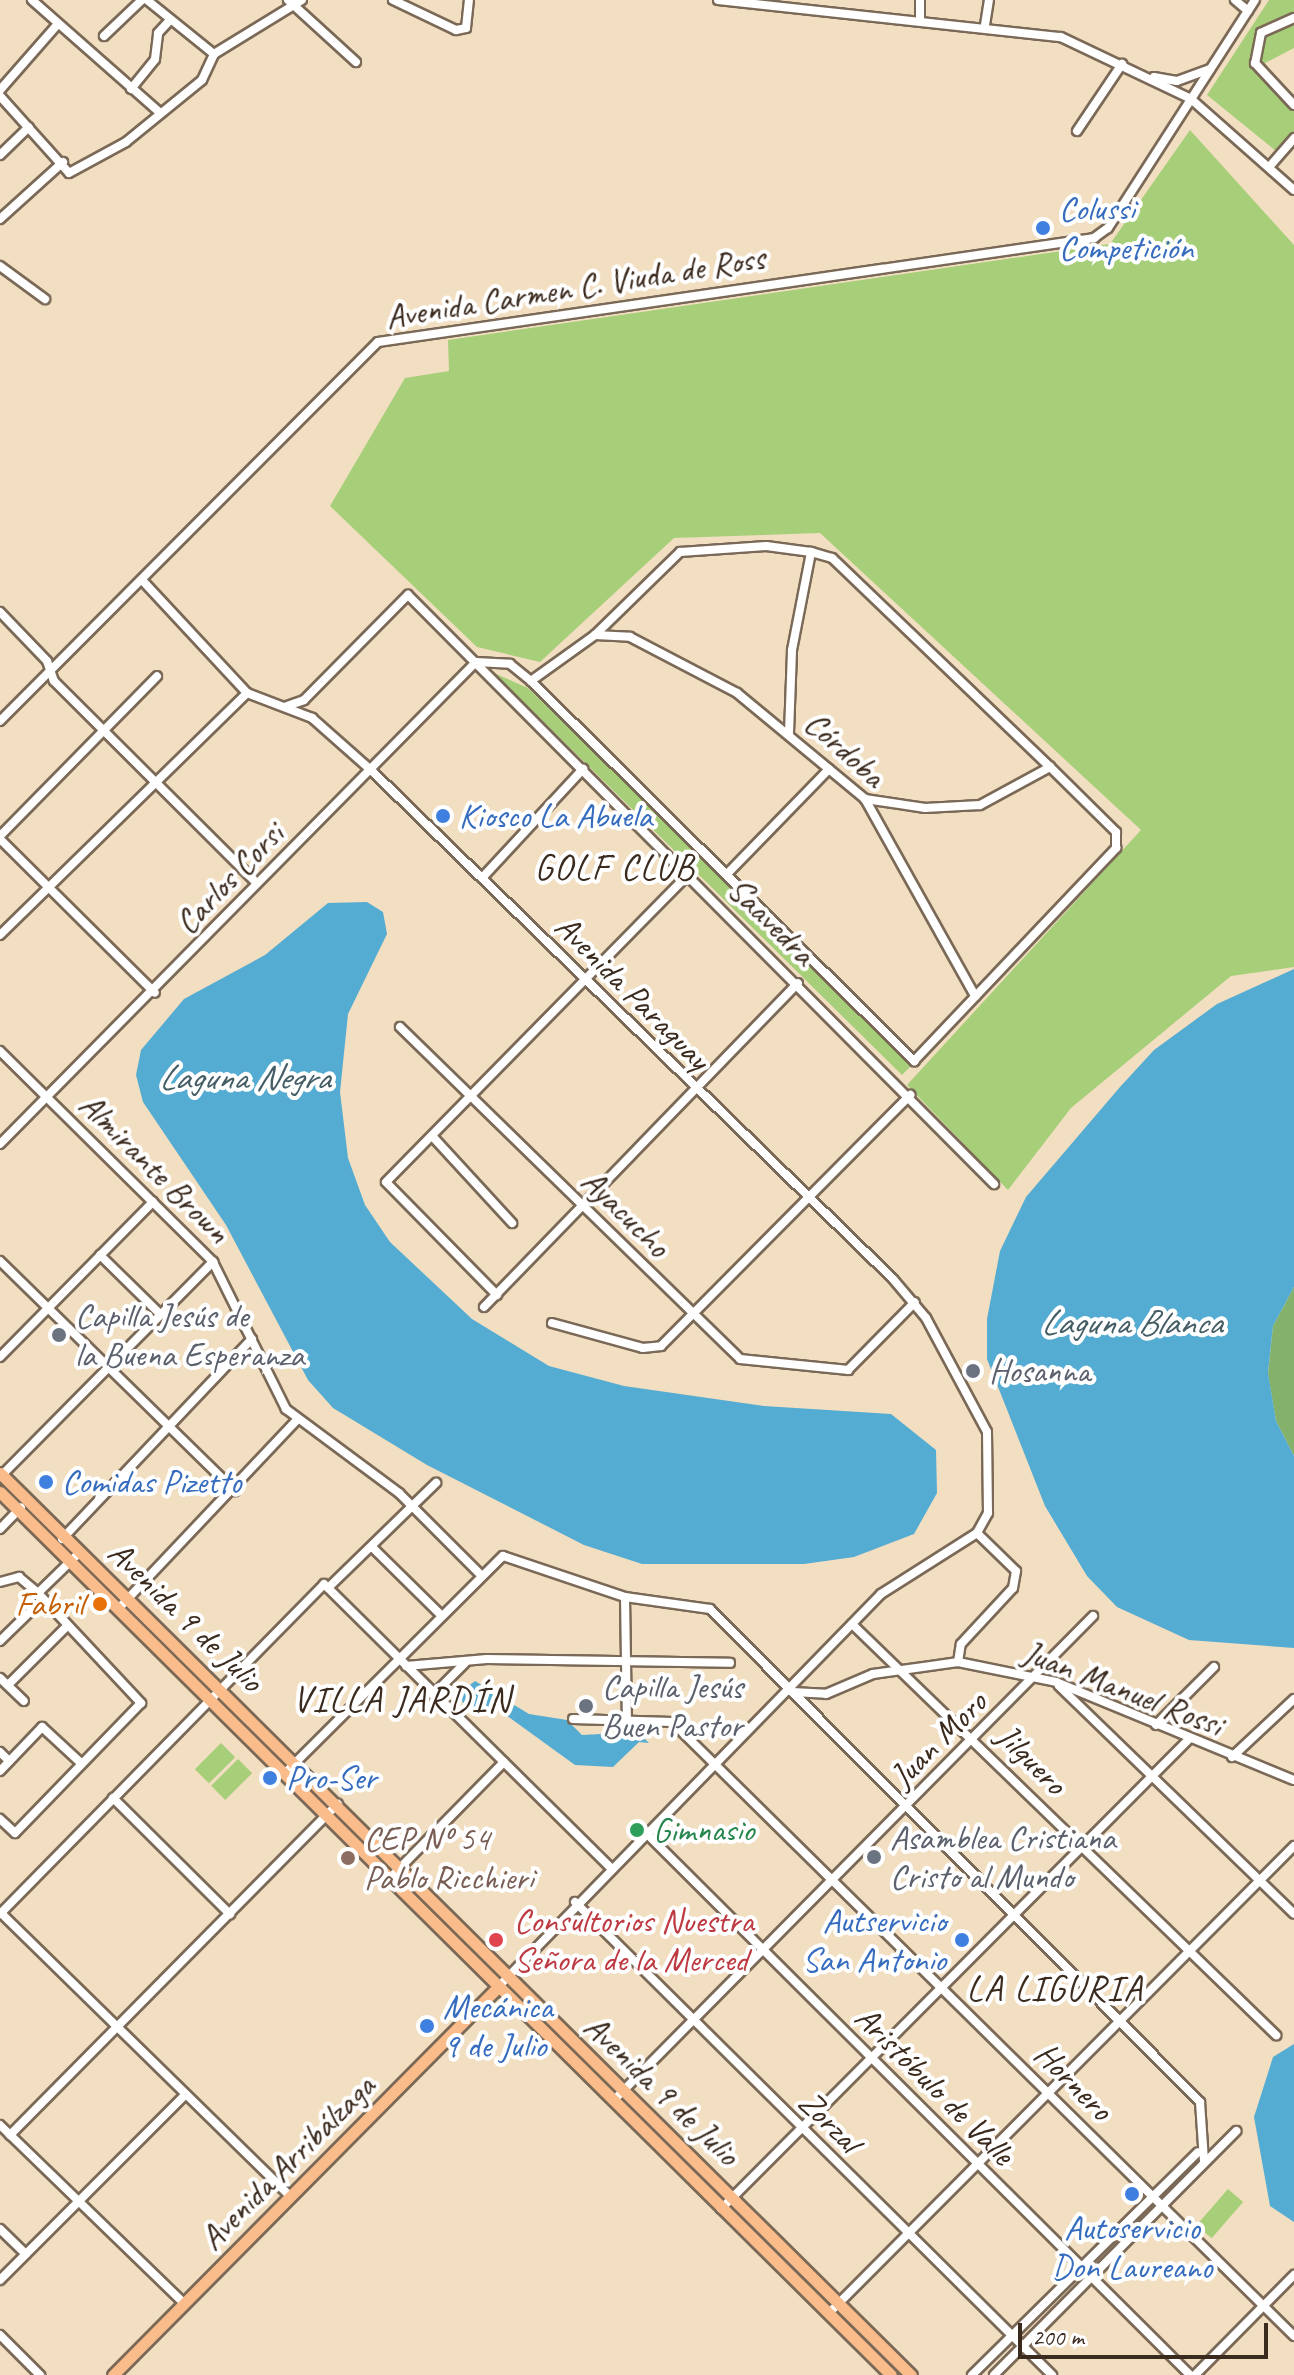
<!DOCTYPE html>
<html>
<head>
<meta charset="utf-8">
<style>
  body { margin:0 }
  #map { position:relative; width:1294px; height:2375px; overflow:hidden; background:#f2dec1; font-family:Caveat,sans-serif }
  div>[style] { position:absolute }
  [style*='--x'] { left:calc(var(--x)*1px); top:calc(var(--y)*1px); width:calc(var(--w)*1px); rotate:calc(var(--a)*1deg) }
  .green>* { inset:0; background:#a7cf7a; transform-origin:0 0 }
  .forest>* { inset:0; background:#85b26a }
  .water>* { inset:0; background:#55acd2 }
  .roads { filter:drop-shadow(2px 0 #7b6957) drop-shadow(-2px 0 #7b6957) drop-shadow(0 2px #7b6957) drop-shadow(0 -2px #7b6957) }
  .minor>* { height:8px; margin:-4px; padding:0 4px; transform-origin:4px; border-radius:4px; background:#fff }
  .major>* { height:11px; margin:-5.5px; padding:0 5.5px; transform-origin:5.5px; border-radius:5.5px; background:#fabc8b }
  .dots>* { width:22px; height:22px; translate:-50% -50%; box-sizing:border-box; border:4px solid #fff; border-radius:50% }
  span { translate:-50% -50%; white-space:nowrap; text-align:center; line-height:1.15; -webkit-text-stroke:8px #fff; paint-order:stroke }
  .shop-label { font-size:34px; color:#366cbe }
  .left { translate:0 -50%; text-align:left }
  .right { translate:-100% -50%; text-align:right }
  .street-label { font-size:34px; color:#3b2a1e }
  .worship-label { font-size:34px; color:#5b616d }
  .food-label { font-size:34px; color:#c56008 }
  .leisure-label { font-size:34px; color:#27864d }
  .education-label { font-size:34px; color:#785e54 }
  .health-label { font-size:34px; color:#be3a42 }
  .neighbourhood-label { font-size:36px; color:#3b2a1e; letter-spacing:2px }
  .water-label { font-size:36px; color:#455e66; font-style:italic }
  .scale { position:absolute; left:1018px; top:2323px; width:250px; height:36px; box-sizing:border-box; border:4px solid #3b2a1e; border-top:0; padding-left:10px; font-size:24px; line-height:28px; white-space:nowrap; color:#3b2a1e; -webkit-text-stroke:6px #fff; paint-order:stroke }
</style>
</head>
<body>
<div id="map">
  <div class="green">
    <i style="clip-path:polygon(1269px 0,1294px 0,1294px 48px,1265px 63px,1294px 106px,1294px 133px,1276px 151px,1207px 95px)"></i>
    <i style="clip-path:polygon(1190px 130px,1294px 245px,1294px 967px,1231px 976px,1071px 1108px,1008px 1190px,907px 1085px,1141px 830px,820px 533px,674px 538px,540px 662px,477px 647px,330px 506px,405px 378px,449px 371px,448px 340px,1110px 244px)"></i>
    <i style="clip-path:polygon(494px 673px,528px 688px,913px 1064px,902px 1075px)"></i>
    <i style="left:221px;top:1743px;width:20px;height:37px;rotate:45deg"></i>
    <i style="left:238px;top:1759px;width:20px;height:38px;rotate:45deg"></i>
    <i style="left:1228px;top:2189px;width:20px;height:48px;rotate:41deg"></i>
  </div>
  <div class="forest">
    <i style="clip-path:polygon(1294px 1287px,1294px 1456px,1276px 1421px,1268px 1374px,1273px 1326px)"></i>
  </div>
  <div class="water">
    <i style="clip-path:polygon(367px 902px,383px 912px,387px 934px,348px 1014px,340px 1092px,348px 1158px,365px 1205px,390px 1242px,472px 1319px,549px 1366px,624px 1386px,764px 1406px,891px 1414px,936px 1450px,937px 1493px,914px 1534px,854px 1557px,804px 1564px,642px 1564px,584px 1545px,427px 1465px,333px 1408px,308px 1380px,226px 1225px,143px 1102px,136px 1075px,141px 1050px,184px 999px,265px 955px,328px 903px)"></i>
    <i style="clip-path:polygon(1294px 969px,1294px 1287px,1273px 1326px,1268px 1373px,1276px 1421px,1294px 1456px,1294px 1648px,1189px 1640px,1117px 1607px,1087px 1576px,1045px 1506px,987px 1359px,987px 1319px,1000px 1251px,1026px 1197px,1120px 1087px,1154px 1050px,1217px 1004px)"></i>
    <i style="clip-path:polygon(475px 1681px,529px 1714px,567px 1720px,582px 1735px,638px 1732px,649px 1743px,639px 1742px,613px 1767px,575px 1765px,499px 1710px,465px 1710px,460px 1693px)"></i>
    <i style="clip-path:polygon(1294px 2044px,1294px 2222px,1270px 2206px,1254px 2117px,1273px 2057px)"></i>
  </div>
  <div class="roads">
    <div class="minor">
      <i style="--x:32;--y:0;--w:171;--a:41.4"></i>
      <i style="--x:147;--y:0;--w:86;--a:38.9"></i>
      <i style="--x:288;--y:0;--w:92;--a:42.4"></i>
      <i style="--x:393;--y:0;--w:70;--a:25.5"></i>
      <i style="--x:456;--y:30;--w:10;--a:-11"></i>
      <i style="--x:466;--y:28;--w:28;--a:-84"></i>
      <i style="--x:718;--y:0;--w:345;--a:6.2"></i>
      <i style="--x:1061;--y:37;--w:144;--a:25.5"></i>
      <i style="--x:1191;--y:99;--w:137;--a:41.5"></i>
      <i style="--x:1235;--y:0;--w:17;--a:40"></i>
      <i style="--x:1294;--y:18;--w:36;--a:156"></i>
      <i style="--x:1261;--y:33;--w:31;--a:101"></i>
      <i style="--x:1255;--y:63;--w:57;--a:47.1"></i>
      <i style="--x:920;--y:19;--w:19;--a:-90"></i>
      <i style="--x:985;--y:25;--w:25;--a:-81"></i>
      <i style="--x:104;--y:36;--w:52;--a:-43.5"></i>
      <i style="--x:1154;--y:77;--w:23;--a:10"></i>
      <i style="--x:1177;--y:81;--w:35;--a:-20"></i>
      <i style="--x:131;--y:89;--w:38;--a:-51"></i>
      <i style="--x:155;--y:59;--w:26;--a:-83"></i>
      <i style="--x:158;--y:33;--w:18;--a:-47"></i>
      <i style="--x:0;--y:90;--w:86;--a:-48.8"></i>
      <i style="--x:0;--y:96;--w:103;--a:48.1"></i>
      <i style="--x:69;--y:173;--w:65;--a:-28.5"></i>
      <i style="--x:126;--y:142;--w:98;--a:-39.2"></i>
      <i style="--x:202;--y:80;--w:29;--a:-65"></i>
      <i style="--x:214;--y:54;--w:103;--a:-31.5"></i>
      <i style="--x:1077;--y:131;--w:81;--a:-56.1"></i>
      <i style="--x:0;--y:155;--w:40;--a:-44"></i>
      <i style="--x:1270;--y:166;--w:37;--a:-49"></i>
      <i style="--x:0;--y:219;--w:85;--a:-42.1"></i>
      <i style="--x:0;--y:266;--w:56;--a:36.3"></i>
      <i style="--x:142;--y:580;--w:154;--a:47.1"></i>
      <i style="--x:247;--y:693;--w:70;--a:21"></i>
      <i style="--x:312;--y:718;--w:81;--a:41.5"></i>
      <i style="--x:373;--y:772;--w:726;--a:44.27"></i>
      <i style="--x:893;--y:1279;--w:51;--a:49.8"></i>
      <i style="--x:926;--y:1318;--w:129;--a:61.8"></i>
      <i style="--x:987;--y:1432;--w:81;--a:89.3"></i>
      <i style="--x:988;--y:1513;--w:23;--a:119"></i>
      <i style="--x:977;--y:1533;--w:114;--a:147.6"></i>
      <i style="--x:881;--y:1594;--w:549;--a:134.26"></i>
      <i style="--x:0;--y:612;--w:68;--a:46.2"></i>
      <i style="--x:47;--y:661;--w:21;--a:71"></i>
      <i style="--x:54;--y:681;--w:286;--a:44.9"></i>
      <i style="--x:595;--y:635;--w:35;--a:3"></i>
      <i style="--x:630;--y:637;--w:121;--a:27.6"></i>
      <i style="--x:737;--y:693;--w:166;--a:39.6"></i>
      <i style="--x:865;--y:799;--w:226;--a:60.8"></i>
      <i style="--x:287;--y:706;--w:18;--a:-19"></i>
      <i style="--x:304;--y:700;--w:148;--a:-45.3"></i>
      <i style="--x:408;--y:595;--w:831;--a:45.15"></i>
      <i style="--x:0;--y:721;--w:535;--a:-45.08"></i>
      <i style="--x:378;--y:342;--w:724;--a:-8.26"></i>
      <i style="--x:1094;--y:238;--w:17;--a:-36"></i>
      <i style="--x:1108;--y:228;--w:271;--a:-57.2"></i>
      <i style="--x:789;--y:733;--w:83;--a:-87.9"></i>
      <i style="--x:792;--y:650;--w:100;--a:-79"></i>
      <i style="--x:865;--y:799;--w:61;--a:8.5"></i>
      <i style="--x:925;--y:808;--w:55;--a:-3.1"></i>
      <i style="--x:980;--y:805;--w:80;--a:-28.5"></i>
      <i style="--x:0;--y:836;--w:224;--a:-45.5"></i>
      <i style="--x:0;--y:839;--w:218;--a:44.8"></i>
      <i style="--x:728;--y:873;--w:145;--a:-45.8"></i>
      <i style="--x:482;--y:878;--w:149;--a:-47.2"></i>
      <i style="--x:0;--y:935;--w:346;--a:-44.4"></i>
      <i style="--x:400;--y:1027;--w:475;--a:44.3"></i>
      <i style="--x:740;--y:1359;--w:109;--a:5.8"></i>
      <i style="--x:848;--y:1370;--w:95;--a:-45.4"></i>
      <i style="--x:0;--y:1051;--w:300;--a:44.7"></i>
      <i style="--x:213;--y:1262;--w:164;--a:63.6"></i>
      <i style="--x:286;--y:1409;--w:141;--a:36.6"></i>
      <i style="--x:399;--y:1493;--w:115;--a:45"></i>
      <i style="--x:433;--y:1137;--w:117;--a:47.4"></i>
      <i style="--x:0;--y:1144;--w:677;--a:-45.36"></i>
      <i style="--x:476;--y:662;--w:34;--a:3"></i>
      <i style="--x:510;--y:664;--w:27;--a:39"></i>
      <i style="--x:531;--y:681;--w:540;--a:44.77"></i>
      <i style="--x:914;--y:1061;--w:294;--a:-46.5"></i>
      <i style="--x:1116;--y:848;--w:16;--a:-90"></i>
      <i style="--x:1116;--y:832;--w:93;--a:-135.4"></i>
      <i style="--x:1050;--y:767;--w:302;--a:-136.2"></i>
      <i style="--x:832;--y:558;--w:22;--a:-164"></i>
      <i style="--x:811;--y:552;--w:45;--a:-172.4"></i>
      <i style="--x:766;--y:546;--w:86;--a:176"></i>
      <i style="--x:680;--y:552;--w:119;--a:135.7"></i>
      <i style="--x:595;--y:635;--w:79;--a:144.3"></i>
      <i style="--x:100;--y:1255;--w:84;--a:44.5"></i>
      <i style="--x:0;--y:1261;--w:329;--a:44.4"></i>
      <i style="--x:497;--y:1295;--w:158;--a:-134.5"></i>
      <i style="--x:386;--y:1182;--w:431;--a:-45.5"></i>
      <i style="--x:484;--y:1307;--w:451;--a:-45.9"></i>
      <i style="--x:552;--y:1323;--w:94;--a:15.4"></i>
      <i style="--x:643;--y:1348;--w:18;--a:-6"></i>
      <i style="--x:661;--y:1346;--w:354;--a:-45.2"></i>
      <i style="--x:0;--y:1357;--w:218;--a:-45.4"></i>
      <i style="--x:0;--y:1477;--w:303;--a:-45.3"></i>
      <i style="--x:0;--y:1529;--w:30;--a:-46"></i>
      <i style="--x:62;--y:1539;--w:276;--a:-46.5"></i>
      <i style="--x:372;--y:1547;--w:97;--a:44.6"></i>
      <i style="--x:0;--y:1582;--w:20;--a:-15"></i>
      <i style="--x:19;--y:1577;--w:25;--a:40"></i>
      <i style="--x:38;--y:1593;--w:151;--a:46.9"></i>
      <i style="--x:141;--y:1703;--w:181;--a:134.1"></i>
      <i style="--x:15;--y:1833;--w:21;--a:-137"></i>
      <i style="--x:328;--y:1588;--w:151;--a:-44.2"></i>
      <i style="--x:38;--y:1593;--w:59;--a:-44.3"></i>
      <i style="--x:625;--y:1597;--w:121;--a:89.1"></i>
      <i style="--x:119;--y:1608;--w:260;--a:-46.6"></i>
      <i style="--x:852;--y:1624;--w:591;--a:44.11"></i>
      <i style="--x:0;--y:1641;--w:57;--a:-44.3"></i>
      <i style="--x:958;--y:1662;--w:18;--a:-81"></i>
      <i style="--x:961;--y:1644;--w:76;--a:-47.1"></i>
      <i style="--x:1013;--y:1588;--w:17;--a:-80"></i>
      <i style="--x:1016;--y:1571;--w:54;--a:-135.7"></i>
      <i style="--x:406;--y:1666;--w:81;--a:-4.9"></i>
      <i style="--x:487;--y:1659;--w:243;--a:0.9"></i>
      <i style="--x:0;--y:1678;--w:33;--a:44"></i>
      <i style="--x:8;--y:1685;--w:83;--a:-45"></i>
      <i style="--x:1059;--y:1686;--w:327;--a:44.1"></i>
      <i style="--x:792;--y:1692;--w:34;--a:3"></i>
      <i style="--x:826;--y:1694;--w:51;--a:-23.1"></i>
      <i style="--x:873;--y:1674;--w:86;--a:-8"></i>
      <i style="--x:958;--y:1662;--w:100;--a:11.5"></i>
      <i style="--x:1056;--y:1682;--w:257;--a:22.4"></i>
      <i style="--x:433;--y:1695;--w:45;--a:-45"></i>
      <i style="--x:573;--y:1719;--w:99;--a:1.7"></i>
      <i style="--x:672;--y:1722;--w:874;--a:44.63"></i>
      <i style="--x:1156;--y:1725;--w:82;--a:-45"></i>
      <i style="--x:0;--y:1752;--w:13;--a:45"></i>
      <i style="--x:1232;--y:1757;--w:85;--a:-43.1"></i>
      <i style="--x:0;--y:1771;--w:61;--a:-46.3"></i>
      <i style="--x:42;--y:1727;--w:53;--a:42.7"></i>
      <i style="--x:284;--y:1774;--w:309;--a:-44.9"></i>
      <i style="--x:503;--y:1556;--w:129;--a:18.6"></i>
      <i style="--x:625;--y:1597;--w:86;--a:8"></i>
      <i style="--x:710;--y:1609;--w:695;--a:45.17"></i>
      <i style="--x:1200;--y:2102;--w:58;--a:86.1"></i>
      <i style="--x:113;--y:1798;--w:165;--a:44.8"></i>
      <i style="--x:645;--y:1832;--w:769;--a:44.89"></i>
      <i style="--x:389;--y:1879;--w:164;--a:-45.5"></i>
      <i style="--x:575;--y:1902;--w:672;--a:44.76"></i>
      <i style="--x:1;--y:1913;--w:406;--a:44.4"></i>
      <i style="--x:0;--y:1914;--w:462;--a:-45.5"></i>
      <i style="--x:324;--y:1584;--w:402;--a:44.7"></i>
      <i style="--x:614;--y:2100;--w:681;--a:-45.3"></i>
      <i style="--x:0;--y:2125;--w:256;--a:44.1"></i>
      <i style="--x:10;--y:2135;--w:466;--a:-45.3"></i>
      <i style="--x:721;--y:2209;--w:663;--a:-45.12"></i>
      <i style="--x:0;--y:2229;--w:36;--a:44"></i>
      <i style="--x:0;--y:2280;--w:259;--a:-45"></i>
      <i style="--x:829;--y:2313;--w:659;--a:-45.12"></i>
      <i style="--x:0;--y:2335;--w:57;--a:45"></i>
      <i style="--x:972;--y:2375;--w:317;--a:-44.6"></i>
      <i style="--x:994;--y:2375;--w:344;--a:-45.2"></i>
      <i style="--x:1195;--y:2375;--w:141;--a:-45.3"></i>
    </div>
    <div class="major">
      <i style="--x:0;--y:1473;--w:1282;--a:44.72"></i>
      <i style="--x:0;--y:1492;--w:1254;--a:44.74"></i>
      <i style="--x:113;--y:2375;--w:547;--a:-45.22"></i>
    </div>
  </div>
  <div class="dots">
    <i style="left:1043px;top:228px;background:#3f7fe0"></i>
    <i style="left:443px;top:816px;background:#3f7fe0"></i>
    <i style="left:59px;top:1335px;background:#6b7280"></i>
    <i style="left:973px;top:1371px;background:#6b7280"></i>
    <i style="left:46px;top:1482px;background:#3f7fe0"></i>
    <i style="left:100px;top:1604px;background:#e8710a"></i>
    <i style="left:586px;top:1706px;background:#6b7280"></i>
    <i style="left:270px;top:1778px;background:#3f7fe0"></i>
    <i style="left:637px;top:1830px;background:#2e9e5b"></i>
    <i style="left:874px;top:1857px;background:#6b7280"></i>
    <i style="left:348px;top:1858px;background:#8d6e63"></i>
    <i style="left:496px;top:1940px;background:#e0444e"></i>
    <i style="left:962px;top:1940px;background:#3f7fe0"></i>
    <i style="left:427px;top:2026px;background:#3f7fe0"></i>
    <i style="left:1132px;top:2194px;background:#3f7fe0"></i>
  </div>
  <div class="shop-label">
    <span class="left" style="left:1059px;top:228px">Colussi<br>Competición</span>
    <span class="left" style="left:459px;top:816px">Kiosco La Abuela</span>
    <span class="left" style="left:62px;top:1482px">Comidas Pizetto</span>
    <span class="left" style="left:286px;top:1778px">Pro-Ser</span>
    <span class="right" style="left:946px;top:1940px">Autservicio<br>San Antonio</span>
    <span class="left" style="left:443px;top:2026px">Mecánica<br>9 de Julio</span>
    <span style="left:1132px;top:2247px">Autoservicio<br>Don Laureano</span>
  </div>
  <div class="street-label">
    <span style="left:575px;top:287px;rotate:-9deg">Avenida Carmen C. Viuda de Ross</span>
    <span style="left:845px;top:749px;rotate:42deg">Córdoba</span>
    <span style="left:229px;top:878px;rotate:-46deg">Carlos Corsi</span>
    <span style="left:772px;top:921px;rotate:45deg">Saavedra</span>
    <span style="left:633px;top:992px;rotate:45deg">Avenida Paraguay</span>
    <span style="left:155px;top:1168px;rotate:45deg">Almirante Brown</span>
    <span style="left:626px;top:1213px;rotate:45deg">Ayacucho</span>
    <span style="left:186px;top:1616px;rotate:44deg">Avenida 9 de Julio</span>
    <span style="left:1123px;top:1688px;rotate:21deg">Juan Manuel Rossi</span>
    <span style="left:938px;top:1739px;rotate:-45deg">Juan Moro</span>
    <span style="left:1032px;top:1759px;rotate:45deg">Jilguero</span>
    <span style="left:1074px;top:2081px;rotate:45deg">Hornero</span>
    <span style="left:935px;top:2085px;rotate:45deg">Aristóbulo de Valle</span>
    <span style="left:662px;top:2090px;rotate:44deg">Avenida 9 de Julio</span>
    <span style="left:830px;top:2121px;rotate:45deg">Zorzal</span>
    <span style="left:287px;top:2162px;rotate:-45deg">Avenida Arribálzaga</span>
  </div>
  <div class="worship-label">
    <span class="left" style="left:75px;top:1335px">Capilla Jesús de<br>la Buena Esperanza</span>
    <span class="left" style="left:989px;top:1371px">Hosanna</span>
    <span class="left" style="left:602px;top:1706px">Capilla Jesús<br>Buen Pastor</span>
    <span class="left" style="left:890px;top:1857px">Asamblea Cristiana<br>Cristo al Mundo</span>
  </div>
  <div class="food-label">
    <span class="right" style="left:84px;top:1604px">Fabril</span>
  </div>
  <div class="leisure-label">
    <span class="left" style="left:653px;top:1830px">Gimnasio</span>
  </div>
  <div class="education-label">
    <span class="left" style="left:364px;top:1858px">CEP Nº 54<br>Pablo Ricchieri</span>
  </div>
  <div class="health-label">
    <span class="left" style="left:514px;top:1940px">Consultorios Nuestra<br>Señora de la Merced</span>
  </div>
  <div class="neighbourhood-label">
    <span style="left:615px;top:868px">GOLF CLUB</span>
    <span style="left:402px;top:1700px">VILLA JARDÍN</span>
    <span style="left:1055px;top:1989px">LA LIGURIA</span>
  </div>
  <div class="water-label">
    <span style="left:244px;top:1078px">Laguna Negra</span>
    <span style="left:1131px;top:1323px">Laguna Blanca</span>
  </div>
  <div class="scale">200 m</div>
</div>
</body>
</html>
